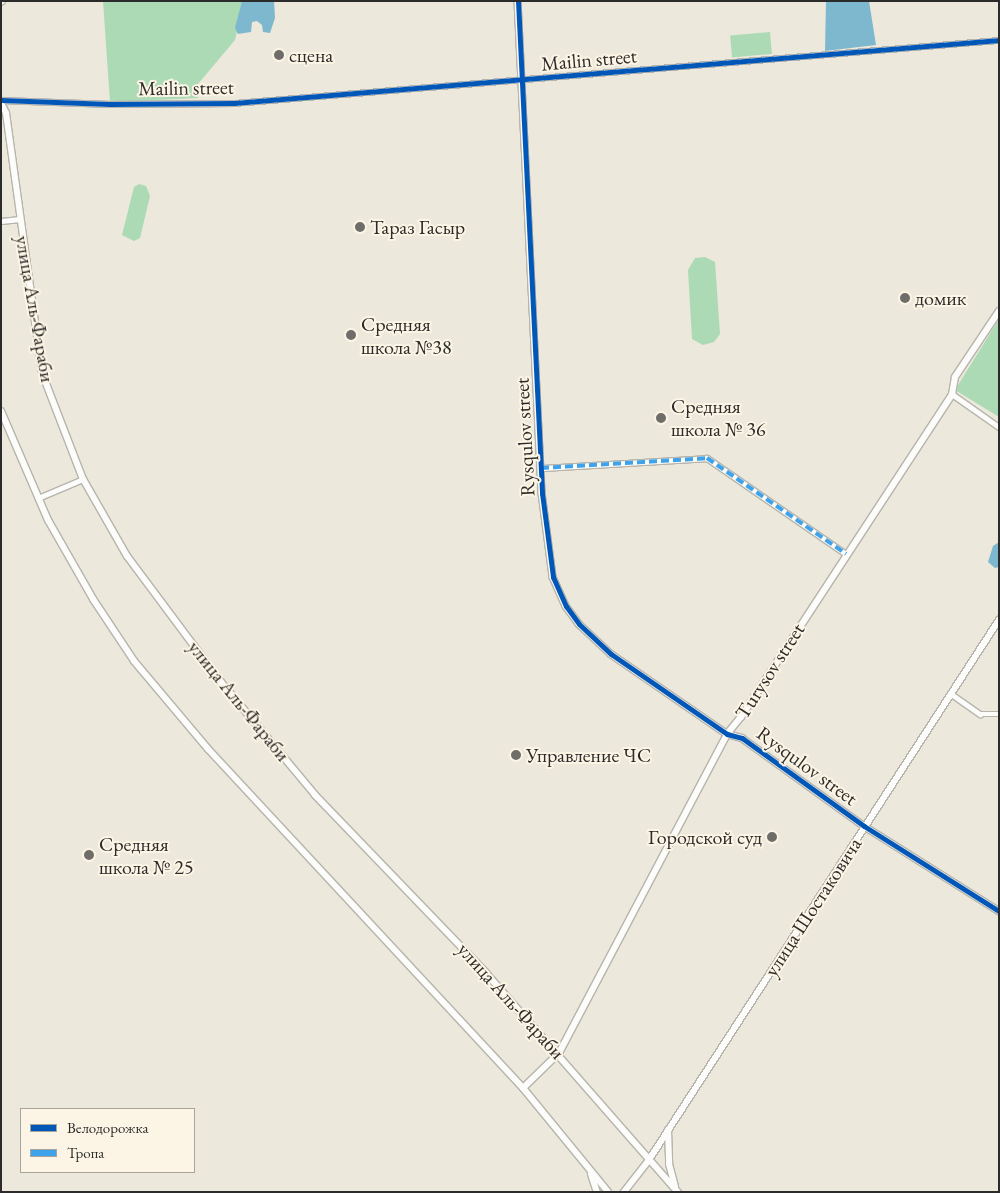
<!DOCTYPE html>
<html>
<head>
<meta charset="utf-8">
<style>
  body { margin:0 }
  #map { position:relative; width:1000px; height:1193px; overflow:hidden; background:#ece8db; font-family:"EB Garamond",serif }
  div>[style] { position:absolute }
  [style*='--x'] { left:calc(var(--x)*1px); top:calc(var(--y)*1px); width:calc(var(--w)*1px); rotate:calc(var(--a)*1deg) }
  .green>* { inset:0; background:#abdab4; transform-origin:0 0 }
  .water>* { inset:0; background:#7db8cf }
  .roads { filter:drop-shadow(1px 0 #b6b4ac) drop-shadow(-1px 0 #b6b4ac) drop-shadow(0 1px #b6b4ac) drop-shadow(0 -1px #b6b4ac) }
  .minor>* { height:4.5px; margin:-2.25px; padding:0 2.25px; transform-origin:2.25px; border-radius:2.25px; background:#fcfcfa }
  .tertiary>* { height:5.5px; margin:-2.75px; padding:0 2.75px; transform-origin:2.75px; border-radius:2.75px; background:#fcfcfa }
  .secondary>* { height:6px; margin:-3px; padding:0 3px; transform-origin:3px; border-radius:3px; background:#fcfcfa }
  .quiet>* { height:4px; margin-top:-2px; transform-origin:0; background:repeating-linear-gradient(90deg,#3ea3eb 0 8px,transparent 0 12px) }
  .cycleway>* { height:5px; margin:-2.5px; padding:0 2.5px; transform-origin:2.5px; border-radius:2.5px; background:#0057b8 }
  .dots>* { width:14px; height:14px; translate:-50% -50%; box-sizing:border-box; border:2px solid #fcf5e5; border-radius:50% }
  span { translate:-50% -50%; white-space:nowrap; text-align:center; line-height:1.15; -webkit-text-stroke:4px #fcf5e5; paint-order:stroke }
  .poi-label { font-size:20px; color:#2b2b2b }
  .left { translate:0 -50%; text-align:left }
  .right { translate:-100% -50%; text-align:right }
  .street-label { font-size:20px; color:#2b2b2b }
  .frame { position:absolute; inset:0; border:2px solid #2b2b2b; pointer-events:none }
  .legend { position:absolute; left:20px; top:1108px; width:175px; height:65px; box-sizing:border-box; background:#fcf5e5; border:1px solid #a8a49b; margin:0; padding:6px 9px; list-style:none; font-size:15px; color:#2b2b2b }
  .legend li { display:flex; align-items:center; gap:10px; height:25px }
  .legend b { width:25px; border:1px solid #a8a49b }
</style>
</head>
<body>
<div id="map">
  <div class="green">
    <i style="clip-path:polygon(103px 1px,244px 1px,235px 40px,198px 84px,198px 98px,110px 102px)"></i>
    <i style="left:770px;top:32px;width:22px;height:40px;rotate:85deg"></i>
    <i style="clip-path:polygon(139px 184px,146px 186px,150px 196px,140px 238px,134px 241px,122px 235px,134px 187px)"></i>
    <i style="clip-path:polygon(705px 257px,715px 262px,720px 334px,714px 342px,703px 345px,692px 339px,688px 270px,695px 258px)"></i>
    <i style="clip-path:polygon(999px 319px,999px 417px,955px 390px)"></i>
  </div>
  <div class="water">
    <i style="clip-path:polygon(242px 1px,274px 1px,275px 18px,270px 33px,263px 32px,262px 25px,257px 21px,252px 22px,251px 32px,238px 34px,235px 28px)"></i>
    <i style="clip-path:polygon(826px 1px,869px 1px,876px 45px,825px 51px)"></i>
    <i style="clip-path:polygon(999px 542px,999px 567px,995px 568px,988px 562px,993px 546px)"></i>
  </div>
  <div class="roads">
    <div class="minor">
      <i style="--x:1;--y:100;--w:109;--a:2.1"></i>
      <i style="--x:110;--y:104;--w:124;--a:-0.5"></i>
      <i style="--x:234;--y:103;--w:768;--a:-4.71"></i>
      <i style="--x:1;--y:221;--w:19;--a:-6"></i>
      <i style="--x:952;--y:394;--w:57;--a:35.1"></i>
      <i style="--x:541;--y:468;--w:166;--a:-3.4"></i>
      <i style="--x:707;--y:458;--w:169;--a:34.6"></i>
      <i style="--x:38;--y:498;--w:49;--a:-22.9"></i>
      <i style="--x:950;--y:693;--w:37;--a:35"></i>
      <i style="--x:980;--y:714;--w:19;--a:0"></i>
    </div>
    <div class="tertiary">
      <i style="--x:518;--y:1;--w:493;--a:87.2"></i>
      <i style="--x:542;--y:493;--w:85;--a:82.5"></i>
      <i style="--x:553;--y:577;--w:32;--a:66"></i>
      <i style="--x:566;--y:606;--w:22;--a:54"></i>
      <i style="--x:579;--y:624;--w:44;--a:43.2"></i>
      <i style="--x:611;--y:654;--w:141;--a:34.6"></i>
      <i style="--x:727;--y:734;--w:16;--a:15"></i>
      <i style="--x:742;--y:738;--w:150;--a:35.8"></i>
      <i style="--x:864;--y:826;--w:160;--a:32.2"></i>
      <i style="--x:624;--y:1192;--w:41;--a:-52"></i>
      <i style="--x:649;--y:1160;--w:644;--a:-57.05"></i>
    </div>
    <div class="secondary">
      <i style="--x:1;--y:2;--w:1;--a:-45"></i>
      <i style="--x:1;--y:103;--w:11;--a:63"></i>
      <i style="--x:6;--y:113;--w:262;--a:82.1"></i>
      <i style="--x:42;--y:373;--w:114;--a:68.9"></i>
      <i style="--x:83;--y:479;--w:89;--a:60.3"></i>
      <i style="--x:127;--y:556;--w:157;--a:53.3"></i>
      <i style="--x:221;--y:682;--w:147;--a:50.2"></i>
      <i style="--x:315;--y:795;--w:247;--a:46.1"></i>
      <i style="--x:486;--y:973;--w:291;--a:48.8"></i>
      <i style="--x:1;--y:411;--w:119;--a:66.7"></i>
      <i style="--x:48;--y:520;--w:91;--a:60.3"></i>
      <i style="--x:93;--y:599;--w:74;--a:56.5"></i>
      <i style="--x:134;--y:661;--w:115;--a:49.9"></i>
      <i style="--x:208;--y:749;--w:463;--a:47.1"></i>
      <i style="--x:523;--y:1088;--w:134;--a:50.7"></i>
      <i style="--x:523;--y:1088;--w:50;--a:-44.2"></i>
      <i style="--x:559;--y:1053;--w:361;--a:-62.2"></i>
      <i style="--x:727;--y:734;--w:22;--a:-51"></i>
      <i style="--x:741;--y:717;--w:386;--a:-56.8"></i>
      <i style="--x:952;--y:394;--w:17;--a:-80"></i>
      <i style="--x:955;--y:377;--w:79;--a:-56.3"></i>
      <i style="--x:668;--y:1130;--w:34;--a:88"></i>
      <i style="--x:669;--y:1164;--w:23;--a:75"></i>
      <i style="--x:591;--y:1174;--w:19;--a:72"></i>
    </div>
  </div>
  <div class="quiet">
    <i style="--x:541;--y:468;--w:166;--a:-3.4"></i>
    <i style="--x:707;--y:458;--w:169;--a:34.6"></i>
  </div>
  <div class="cycleway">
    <i style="--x:518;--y:1;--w:493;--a:87.2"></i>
    <i style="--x:542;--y:493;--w:85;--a:82.5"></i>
    <i style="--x:553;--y:577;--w:32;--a:66"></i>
    <i style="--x:566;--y:606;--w:22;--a:54"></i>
    <i style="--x:579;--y:624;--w:44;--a:43.2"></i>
    <i style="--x:611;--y:654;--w:141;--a:34.6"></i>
    <i style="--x:727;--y:734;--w:16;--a:15"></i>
    <i style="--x:742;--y:738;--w:150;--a:35.8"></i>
    <i style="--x:864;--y:826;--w:160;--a:32.2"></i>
    <i style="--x:1;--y:100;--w:109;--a:2.1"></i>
    <i style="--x:110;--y:104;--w:124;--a:-0.5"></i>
    <i style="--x:234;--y:103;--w:768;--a:-4.71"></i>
  </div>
  <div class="dots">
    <i style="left:279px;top:55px;background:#6f6d69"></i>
    <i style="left:360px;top:227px;background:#6f6d69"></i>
    <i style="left:905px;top:298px;background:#6f6d69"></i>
    <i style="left:351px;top:335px;background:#6f6d69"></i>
    <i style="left:661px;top:418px;background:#6f6d69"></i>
    <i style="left:516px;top:755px;background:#6f6d69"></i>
    <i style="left:772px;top:837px;background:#6f6d69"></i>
    <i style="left:89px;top:855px;background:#6f6d69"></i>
  </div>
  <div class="poi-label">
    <span class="left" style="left:289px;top:55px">сцена</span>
    <span class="left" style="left:370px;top:227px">Тараз Гасыр</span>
    <span class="left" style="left:915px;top:298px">домик</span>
    <span class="left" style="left:361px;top:336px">Средняя<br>школа №38</span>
    <span class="left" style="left:671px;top:418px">Средняя<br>школа № 36</span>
    <span class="left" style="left:526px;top:755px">Управление ЧС</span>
    <span class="right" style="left:762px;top:837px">Городской суд</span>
    <span class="left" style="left:99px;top:856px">Средняя<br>школа № 25</span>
  </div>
  <div class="street-label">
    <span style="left:589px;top:60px;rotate:-5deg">Mailin street</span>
    <span style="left:186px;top:88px;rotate:-1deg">Mailin street</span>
    <span style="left:35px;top:309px;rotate:80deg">улица Аль-Фараби</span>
    <span style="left:525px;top:437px;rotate:-93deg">Rysqulov street</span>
    <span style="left:770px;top:671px;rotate:-57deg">Turysov street</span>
    <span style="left:239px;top:701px;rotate:51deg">улица Аль-Фараби</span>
    <span style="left:807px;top:766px;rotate:36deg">Rysqulov street</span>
    <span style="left:813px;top:907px;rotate:-57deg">улица Шостаковича</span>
    <span style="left:511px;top:1001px;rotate:48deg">улица Аль-Фараби</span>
  </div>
  <div class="frame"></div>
  <ul class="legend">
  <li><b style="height:6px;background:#0057b8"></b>Велодорожка</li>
  <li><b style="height:6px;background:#3ea3eb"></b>Тропа</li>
  </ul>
</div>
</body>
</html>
